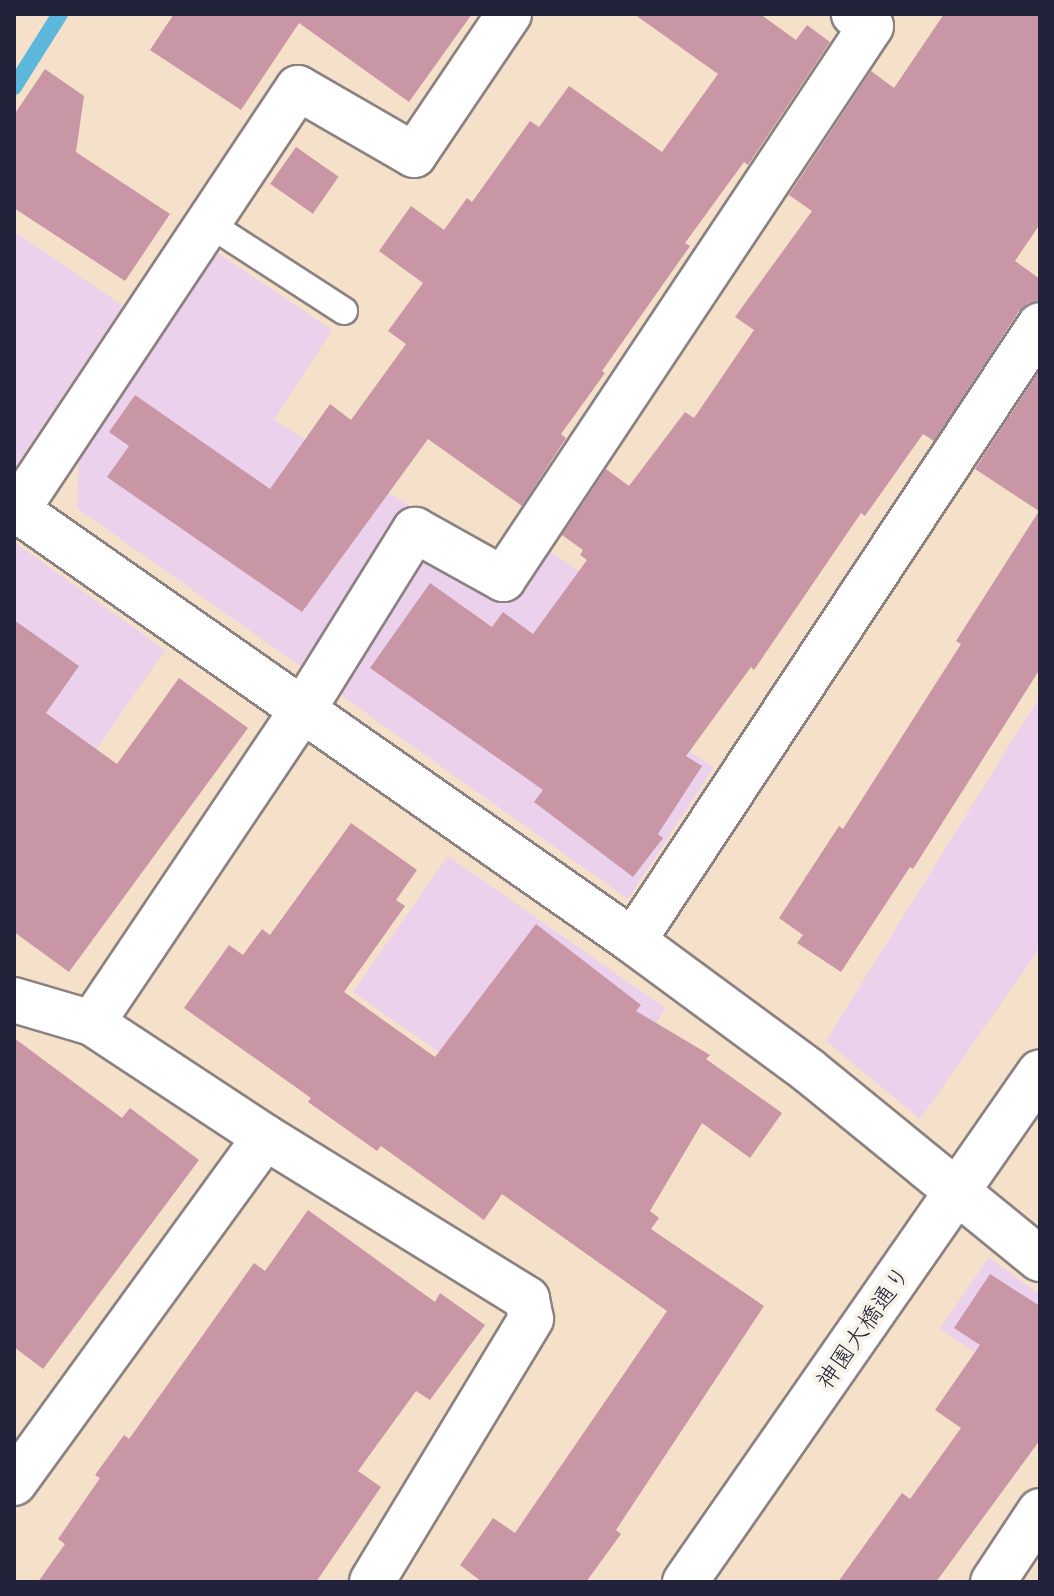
<!DOCTYPE html>
<html>
<head>
<meta charset="utf-8">
<style>
  body { margin:0 }
  #map { position:relative; width:1054px; height:1596px; overflow:hidden; background:#f5e1c9; font-family:"Patrick Hand","Klee One",sans-serif }
  div>[style] { position:absolute }
  [style*='--x'] { left:calc(var(--x)*1px); top:calc(var(--y)*1px); width:calc(var(--w)*1px); rotate:calc(var(--a)*1deg) }
  .built>* { inset:0; background:#ebd1ec; transform-origin:0 0 }
  .stream>* { height:16px; margin:-8px; padding:0 8px; transform-origin:8px; border-radius:8px; background:#5cb7da }
  .building>* { inset:0; background:#c896a5; transform-origin:0 0 }
  .roads { filter:drop-shadow(2px 0 #8c8282) drop-shadow(-2px 0 #8c8282) drop-shadow(0 2px #8c8282) drop-shadow(0 -2px #8c8282) }
  .service>* { height:26px; margin:-13px; padding:0 13px; transform-origin:13px; border-radius:13px; background:#fff }
  .minor>* { height:44px; margin:-22px; padding:0 22px; transform-origin:22px; border-radius:22px; background:#fff }
  .tertiary>* { height:44px; margin:-22px; padding:0 22px; transform-origin:22px; border-radius:22px; background:#fff }
  span { translate:-50% -50%; white-space:nowrap; text-align:center; line-height:1.15; -webkit-text-stroke:8px #f7f3e8; paint-order:stroke }
  .street-label { font-size:24px; color:#22223b }
  .frame { position:absolute; inset:0; border:16px solid #22223b; pointer-events:none }
</style>
</head>
<body>
<div id="map">
  <div class="built">
    <i style="clip-path:polygon(14px 231px,123px 306px,16px 466px,14px 465px)"></i>
    <i style="clip-path:polygon(215px 251px,332px 330px,274px 420px,528px 581px,549px 551px,659px 624px,613px 702px,714px 767px,628px 899px,77px 508px,79px 458px)"></i>
    <i style="clip-path:polygon(14px 542px,165px 650px,44px 825px,14px 804px)"></i>
    <i style="clip-path:polygon(1040px 696px,1040px 948px,920px 1119px,826px 1041px)"></i>
    <i style="left:448px;top:856px;width:266px;height:166px;rotate:35deg"></i>
    <i style="clip-path:polygon(989px 1257px,1040px 1295px,1040px 1396px,940px 1329px)"></i>
  </div>
  <div class="stream">
    <i style="--x:14;--y:87;--w:86;--a:-57.8"></i>
  </div>
  <div class="building">
    <i style="clip-path:polygon(174px 14px,472px 14px,409px 102px,299px 23px,241px 110px,150px 50px)"></i>
    <i style="clip-path:polygon(634px 14px,760px 14px,796px 40px,807px 25px,830px 42px,748px 165px,744px 162px,685px 243px,690px 246px,602px 371px,605px 373px,561px 434px,566px 438px,522px 506px,428px 439px,302px 612px,107px 477px,129px 446px,109px 432px,135px 395px,270px 489px,330px 404px,351px 420px,406px 344px,388px 331px,423px 283px,379px 251px,411px 206px,444px 230px,467px 198px,472px 202px,530px 121px,539px 127px,569px 86px,662px 152px,718px 74px)"></i>
    <i style="clip-path:polygon(944px 14px,1040px 14px,1040px 224px,1015px 261px,1040px 279px,1040px 300px,1028px 303px,1019px 311px,934px 441px,923px 434px,865px 516px,861px 513px,754px 670px,751px 667px,686px 756px,702px 766px,658px 834px,663px 838px,633px 877px,534px 802px,543px 790px,370px 668px,430px 583px,492px 627px,503px 612px,533px 634px,587px 560px,580px 555px,583px 550px,562px 535px,606px 469px,629px 486px,685px 412px,694px 418px,754px 330px,735px 317px,812px 211px,789px 195px,871px 71px,894px 88px)"></i>
    <i style="clip-path:polygon(45px 69px,84px 96px,76px 152px,170px 214px,125px 281px,14px 208px,14px 115px)"></i>
    <i style="left:296px;top:147px;width:52px;height:45px;rotate:35deg"></i>
    <i style="clip-path:polygon(1040px 370px,1040px 669px,913px 869px,910px 867px,841px 972px,797px 943px,803px 935px,779px 918px,839px 826px,843px 829px,961px 644px,956px 641px,1039px 511px,975px 469px)"></i>
    <i style="clip-path:polygon(14px 620px,79px 666px,46px 713px,117px 764px,179px 678px,248px 728px,69px 972px,14px 932px)"></i>
    <i style="clip-path:polygon(351px 823px,417px 870px,396px 900px,405px 906px,344px 992px,435px 1057px,536px 924px,641px 1005px,636px 1011px,710px 1055px,706px 1059px,782px 1113px,750px 1158px,702px 1123px,650px 1211px,659px 1218px,651px 1229px,764px 1306px,616px 1530px,621px 1534px,586px 1582px,482px 1582px,460px 1565px,493px 1518px,515px 1533px,667px 1311px,502px 1194px,484px 1220px,381px 1146px,377px 1151px,308px 1102px,311px 1098px,184px 1008px,229px 945px,243px 955px,262px 929px,270px 935px)"></i>
    <i style="clip-path:polygon(14px 1038px,122px 1118px,130px 1108px,199px 1160px,43px 1369px,14px 1347px)"></i>
    <i style="clip-path:polygon(308px 1210px,435px 1302px,440px 1293px,485px 1325px,430px 1400px,416px 1391px,358px 1471px,381px 1487px,316px 1582px,38px 1582px,65px 1544px,58px 1539px,100px 1478px,95px 1475px,124px 1435px,129px 1439px,254px 1263px,265px 1271px)"></i>
    <i style="clip-path:polygon(990px 1274px,1040px 1306px,1040px 1440px,936px 1582px,838px 1582px,902px 1493px,910px 1499px,961px 1428px,935px 1410px,980px 1345px,954px 1328px)"></i>
  </div>
  <div class="roads">
    <div class="service">
      <i style="--x:208;--y:223;--w:162;--a:32.9"></i>
    </div>
    <div class="minor">
      <i style="--x:17;--y:510;--w:507;--a:-56.34"></i>
      <i style="--x:298;--y:88;--w:134;--a:30"></i>
      <i style="--x:414;--y:155;--w:170;--a:-56"></i>
      <i style="--x:633;--y:941;--w:738;--a:-56.55"></i>
      <i style="--x:14;--y:1000;--w:81;--a:16.4"></i>
      <i style="--x:92;--y:1023;--w:207;--a:33.4"></i>
      <i style="--x:265;--y:1137;--w:308;--a:31.7"></i>
      <i style="--x:527;--y:1299;--w:20;--a:79"></i>
      <i style="--x:531;--y:1319;--w:307;--a:121.2"></i>
      <i style="--x:92;--y:1023;--w:380;--a:-56.1"></i>
      <i style="--x:304;--y:708;--w:210;--a:-58.1"></i>
      <i style="--x:415;--y:530;--w:101;--a:29.1"></i>
      <i style="--x:503;--y:579;--w:664;--a:-56.36"></i>
      <i style="--x:871;--y:26;--w:21;--a:-145"></i>
      <i style="--x:14;--y:1483;--w:427;--a:-54"></i>
      <i style="--x:993;--y:1582;--w:85;--a:-56.5"></i>
    </div>
    <div class="tertiary">
      <i style="--x:14;--y:508;--w:755;--a:34.97"></i>
      <i style="--x:633;--y:941;--w:217;--a:36.4"></i>
      <i style="--x:808;--y:1070;--w:299;--a:39.2"></i>
      <i style="--x:685;--y:1582;--w:621;--a:-55.16"></i>
    </div>
  </div>
  <div class="street-label">
    <span style="left:863px;top:1327px;rotate:-55deg">神園大橋通り</span>
  </div>
  <div class="frame"></div>
</div>
</body>
</html>
